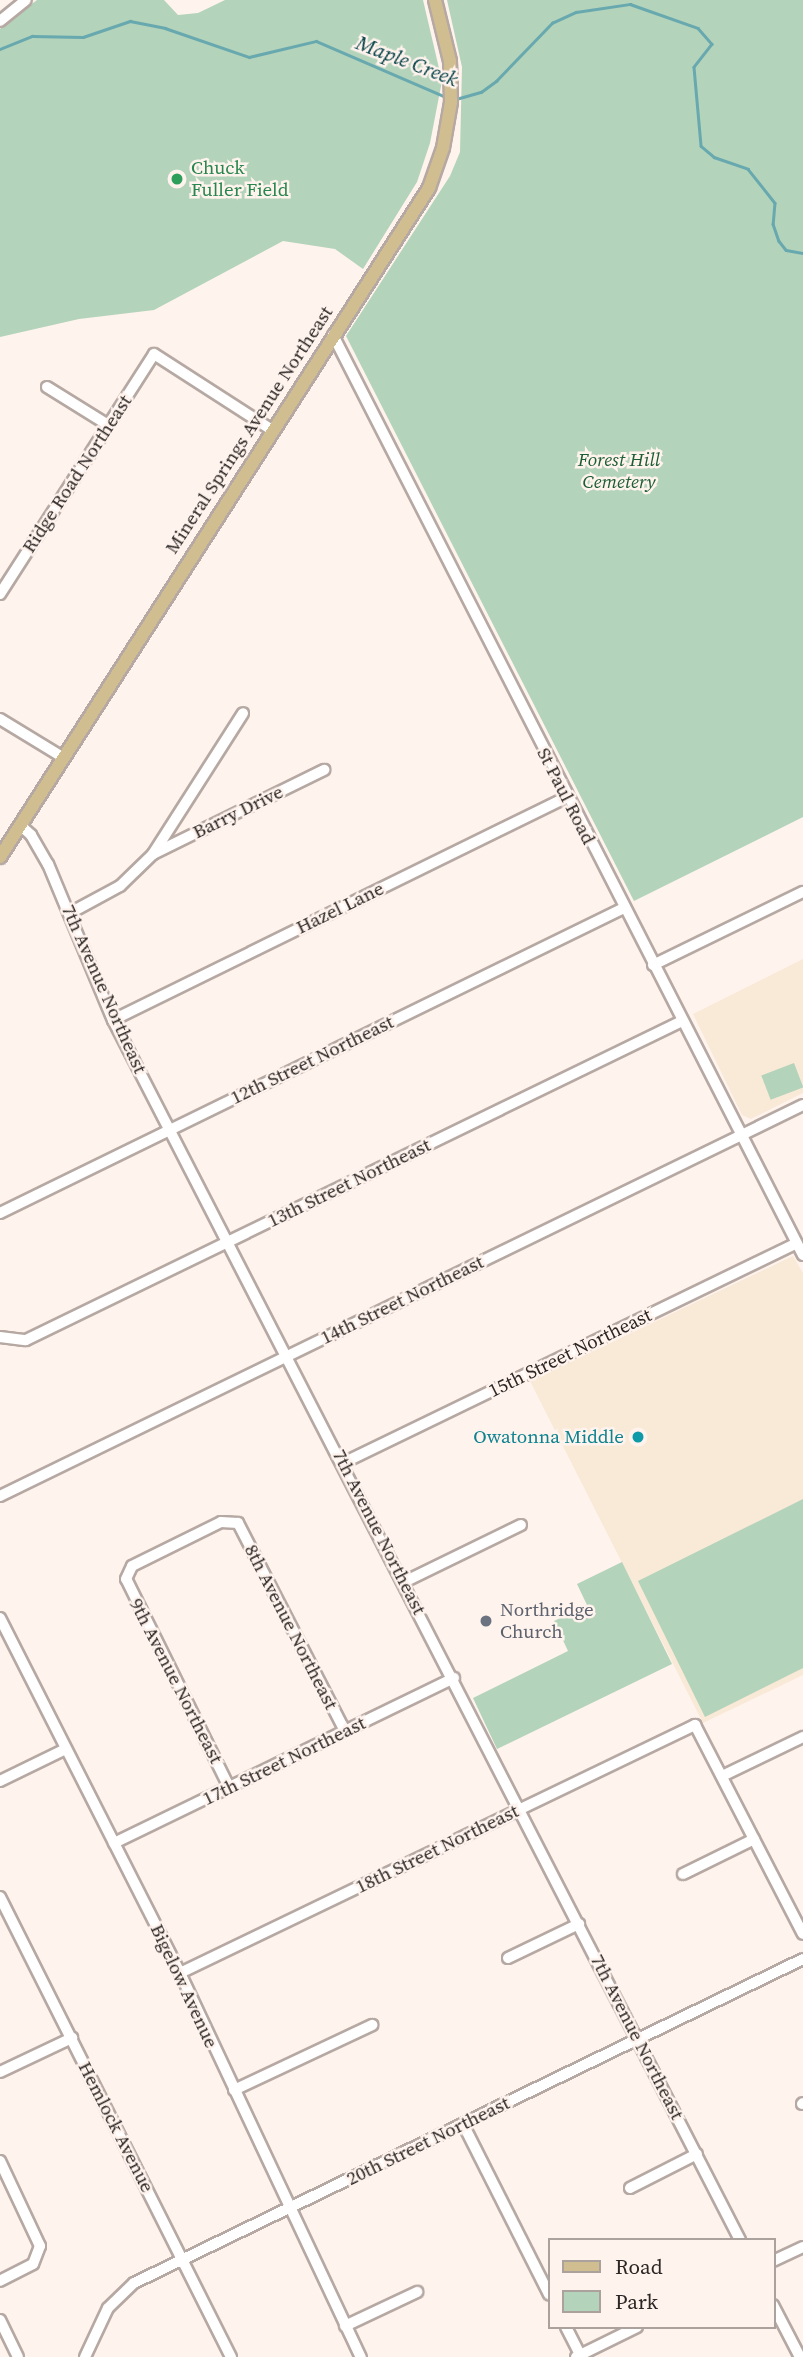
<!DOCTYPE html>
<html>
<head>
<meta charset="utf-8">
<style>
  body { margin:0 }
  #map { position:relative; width:803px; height:2357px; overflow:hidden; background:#fff3ee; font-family:"Source Serif 4",serif }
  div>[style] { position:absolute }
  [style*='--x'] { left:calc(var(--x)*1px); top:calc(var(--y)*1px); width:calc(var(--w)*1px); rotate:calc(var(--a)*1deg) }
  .education>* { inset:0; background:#f9e9d7 }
  .green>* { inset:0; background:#b3d3ba; transform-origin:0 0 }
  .stream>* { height:2.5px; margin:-1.25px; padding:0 1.25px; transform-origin:1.25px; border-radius:1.25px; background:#68a8af }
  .roads { filter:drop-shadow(2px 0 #b6a8a2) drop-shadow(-2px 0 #b6a8a2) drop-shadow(0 2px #b6a8a2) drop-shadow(0 -2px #b6a8a2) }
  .minor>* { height:10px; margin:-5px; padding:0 5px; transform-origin:5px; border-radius:5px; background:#fff }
  .major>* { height:12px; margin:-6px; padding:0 6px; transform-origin:6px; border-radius:6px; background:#d1be90 }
  .dots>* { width:19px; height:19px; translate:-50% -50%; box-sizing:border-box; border:4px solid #fff3ee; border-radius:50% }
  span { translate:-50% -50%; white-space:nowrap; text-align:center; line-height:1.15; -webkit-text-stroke:5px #fff3ee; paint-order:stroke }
  .leisure-label { font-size:19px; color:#27864d }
  .left { translate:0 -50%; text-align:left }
  .street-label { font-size:19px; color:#2c2724 }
  .park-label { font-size:19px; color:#1b5e33; font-style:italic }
  .culture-label { font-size:19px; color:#0d838f }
  .right { translate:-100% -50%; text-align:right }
  .worship-label { font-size:19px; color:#5b616d }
  .water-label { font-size:21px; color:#034147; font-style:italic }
  .legend { position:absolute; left:548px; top:2238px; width:228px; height:91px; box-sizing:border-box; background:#fff3ee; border:2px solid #aba19d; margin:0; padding:9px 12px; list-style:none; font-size:21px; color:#2c2724 }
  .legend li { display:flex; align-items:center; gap:14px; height:35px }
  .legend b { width:35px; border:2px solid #aba19d }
</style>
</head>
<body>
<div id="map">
  <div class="education">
    <i style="clip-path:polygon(803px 959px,803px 1093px,751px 1119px,742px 1115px,693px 1014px)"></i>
    <i style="clip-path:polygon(793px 1256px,803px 1273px,803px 1675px,703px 1723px,530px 1381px)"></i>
  </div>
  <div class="green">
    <i style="clip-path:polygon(37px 0,164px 0,178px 15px,198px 13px,225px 0,423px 0,442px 81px,430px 143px,417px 182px,363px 269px,335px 249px,283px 241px,154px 310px,79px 319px,0 337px,0 29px)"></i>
    <i style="clip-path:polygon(447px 0,803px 0,803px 817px,634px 901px,346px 336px,450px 176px,460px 152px,462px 67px)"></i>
    <i style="left:794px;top:1063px;width:26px;height:35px;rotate:69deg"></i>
    <i style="clip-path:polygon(803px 1499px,803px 1668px,705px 1717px,638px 1581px)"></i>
    <i style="clip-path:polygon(622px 1562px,672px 1664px,497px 1749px,473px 1698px,568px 1651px,554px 1621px,587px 1605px,577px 1584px)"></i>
  </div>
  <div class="stream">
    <i style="--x:0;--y:49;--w:35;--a:-22"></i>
    <i style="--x:32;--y:36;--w:51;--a:1.1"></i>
    <i style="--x:83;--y:37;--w:50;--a:-18.8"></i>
    <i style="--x:130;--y:21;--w:36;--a:11"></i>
    <i style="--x:165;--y:28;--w:89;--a:19"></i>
    <i style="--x:249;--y:57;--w:69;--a:-13.4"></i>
    <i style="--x:316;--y:41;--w:142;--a:23.3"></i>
    <i style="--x:456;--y:99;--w:26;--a:-16"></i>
    <i style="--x:481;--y:92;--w:19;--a:-36"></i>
    <i style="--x:496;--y:81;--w:81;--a:-46"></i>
    <i style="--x:552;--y:23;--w:26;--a:-25"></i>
    <i style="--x:576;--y:12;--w:55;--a:-8.4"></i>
    <i style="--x:630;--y:4;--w:72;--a:19.4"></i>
    <i style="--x:698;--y:28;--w:21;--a:49"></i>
    <i style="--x:712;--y:44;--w:29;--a:128"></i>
    <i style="--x:694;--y:67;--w:79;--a:84.9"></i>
    <i style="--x:701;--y:146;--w:17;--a:40"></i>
    <i style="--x:714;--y:157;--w:36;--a:19"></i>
    <i style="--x:748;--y:169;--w:43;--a:51.5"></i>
    <i style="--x:775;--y:203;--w:21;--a:95"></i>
    <i style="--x:773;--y:224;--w:18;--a:71"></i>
    <i style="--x:779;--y:241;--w:11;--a:52"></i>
    <i style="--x:786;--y:250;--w:17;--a:10"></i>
  </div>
  <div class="roads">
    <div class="minor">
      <i style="--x:0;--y:21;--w:33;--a:-39"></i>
      <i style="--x:333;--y:335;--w:1033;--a:62.94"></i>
      <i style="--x:47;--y:387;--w:72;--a:31.9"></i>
      <i style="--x:0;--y:594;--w:285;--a:-57.3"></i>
      <i style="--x:154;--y:354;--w:140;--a:32.8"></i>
      <i style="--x:0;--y:719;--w:75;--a:31.4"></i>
      <i style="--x:20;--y:825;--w:15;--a:42"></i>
      <i style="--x:31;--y:835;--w:34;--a:60"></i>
      <i style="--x:48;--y:864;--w:169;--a:67.4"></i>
      <i style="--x:113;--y:1020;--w:1372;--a:62.8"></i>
      <i style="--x:153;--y:854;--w:167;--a:-57.4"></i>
      <i style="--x:70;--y:913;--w:57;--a:-28.4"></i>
      <i style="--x:120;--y:886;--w:46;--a:-44.1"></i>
      <i style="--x:153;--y:854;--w:191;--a:-26.2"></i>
      <i style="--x:653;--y:965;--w:167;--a:-26"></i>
      <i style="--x:113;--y:1020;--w:506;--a:-26.16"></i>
      <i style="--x:0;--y:1213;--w:695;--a:-26.05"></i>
      <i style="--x:0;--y:1337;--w:26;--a:7"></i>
      <i style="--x:26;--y:1340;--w:729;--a:-25.93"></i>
      <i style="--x:343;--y:1463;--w:504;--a:-25.85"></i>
      <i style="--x:0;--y:1496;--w:893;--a:-25.96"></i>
      <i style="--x:404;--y:1582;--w:130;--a:-26"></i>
      <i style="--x:0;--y:1618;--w:398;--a:63.1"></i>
      <i style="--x:180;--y:1973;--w:425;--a:64.8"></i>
      <i style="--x:722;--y:1776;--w:90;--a:-25.7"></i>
      <i style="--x:0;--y:1781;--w:73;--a:-25.9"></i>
      <i style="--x:229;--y:1787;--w:232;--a:-116.3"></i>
      <i style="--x:126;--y:1579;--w:14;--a:-65"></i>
      <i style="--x:132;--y:1566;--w:99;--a:-26.3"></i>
      <i style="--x:221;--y:1522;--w:17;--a:3"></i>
      <i style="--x:238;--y:1523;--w:234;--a:62.8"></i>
      <i style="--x:114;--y:1843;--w:378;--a:-25.9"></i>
      <i style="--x:683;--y:1874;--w:79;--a:-26.2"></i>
      <i style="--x:0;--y:1897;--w:515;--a:63.34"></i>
      <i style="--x:508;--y:1958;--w:79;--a:-25.6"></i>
      <i style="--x:180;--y:1973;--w:572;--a:-25.71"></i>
      <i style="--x:695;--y:1725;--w:235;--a:62.7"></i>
      <i style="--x:0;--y:2072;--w:80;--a:-25.3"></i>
      <i style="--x:234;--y:2090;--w:153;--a:-25.2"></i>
      <i style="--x:802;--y:2104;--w:1;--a:-45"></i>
      <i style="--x:463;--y:2124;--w:191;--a:63.2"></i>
      <i style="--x:0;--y:2161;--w:94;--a:64.8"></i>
      <i style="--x:40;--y:2246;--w:19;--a:111"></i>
      <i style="--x:33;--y:2264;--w:37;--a:153"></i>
      <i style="--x:630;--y:2188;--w:75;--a:-26.9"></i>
      <i style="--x:773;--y:2261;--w:33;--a:-25"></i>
      <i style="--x:773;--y:2305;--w:59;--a:62.6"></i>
      <i style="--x:0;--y:2320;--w:41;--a:64.1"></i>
      <i style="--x:345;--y:2326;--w:80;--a:-25.3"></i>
      <i style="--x:566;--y:2327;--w:34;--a:63"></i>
      <i style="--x:85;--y:2357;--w:54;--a:-64.9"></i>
      <i style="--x:108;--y:2308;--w:36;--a:-44"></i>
      <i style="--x:134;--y:2283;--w:743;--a:-25.84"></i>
      <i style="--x:576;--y:2357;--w:68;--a:-26.2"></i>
    </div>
    <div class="major">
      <i style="--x:0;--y:857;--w:795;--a:-57.33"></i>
      <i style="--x:429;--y:188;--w:42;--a:-70.7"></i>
      <i style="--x:443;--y:148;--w:47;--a:-80.1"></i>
      <i style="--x:451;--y:102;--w:41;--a:-91.4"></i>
      <i style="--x:450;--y:61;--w:63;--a:-103.8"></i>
    </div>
  </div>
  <div class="dots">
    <i style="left:177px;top:179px;background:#2e9e5b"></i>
    <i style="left:638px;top:1437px;background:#0f9aa8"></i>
    <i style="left:486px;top:1621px;background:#6b7280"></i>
  </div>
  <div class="leisure-label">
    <span class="left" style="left:191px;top:179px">Chuck<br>Fuller Field</span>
  </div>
  <div class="street-label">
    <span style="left:249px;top:430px;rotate:-57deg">Mineral Springs Avenue Northeast</span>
    <span style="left:77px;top:474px;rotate:-57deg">Ridge Road Northeast</span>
    <span style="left:566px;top:796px;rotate:63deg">St Paul Road</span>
    <span style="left:238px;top:812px;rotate:-26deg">Barry Drive</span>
    <span style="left:340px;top:908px;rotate:-26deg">Hazel Lane</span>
    <span style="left:104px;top:989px;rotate:66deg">7th Avenue Northeast</span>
    <span style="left:312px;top:1060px;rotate:-26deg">12th Street Northeast</span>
    <span style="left:349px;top:1183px;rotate:-26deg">13th Street Northeast</span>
    <span style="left:402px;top:1300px;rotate:-26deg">14th Street Northeast</span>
    <span style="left:570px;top:1353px;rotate:-26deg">15th Street Northeast</span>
    <span style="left:379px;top:1532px;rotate:63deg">7th Avenue Northeast</span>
    <span style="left:291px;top:1627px;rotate:63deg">8th Avenue Northeast</span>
    <span style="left:176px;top:1681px;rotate:63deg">9th Avenue Northeast</span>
    <span style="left:284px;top:1761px;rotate:-26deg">17th Street Northeast</span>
    <span style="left:437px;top:1849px;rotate:-26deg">18th Street Northeast</span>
    <span style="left:184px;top:1986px;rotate:65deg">Bigelow Avenue</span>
    <span style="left:637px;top:2037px;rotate:63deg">7th Avenue Northeast</span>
    <span style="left:116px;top:2127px;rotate:63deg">Hemlock Avenue</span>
    <span style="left:428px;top:2141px;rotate:-26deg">20th Street Northeast</span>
  </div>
  <div class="park-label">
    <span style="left:619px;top:471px">Forest Hill<br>Cemetery</span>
  </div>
  <div class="culture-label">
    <span class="right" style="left:624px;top:1437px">Owatonna Middle</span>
  </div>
  <div class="worship-label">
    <span class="left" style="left:500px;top:1621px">Northridge<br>Church</span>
  </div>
  <div class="water-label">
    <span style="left:407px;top:61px;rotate:21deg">Maple Creek</span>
  </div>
  <ul class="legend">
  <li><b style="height:9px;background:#d1be90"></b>Road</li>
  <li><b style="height:19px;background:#b3d3ba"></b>Park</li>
  </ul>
</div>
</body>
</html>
